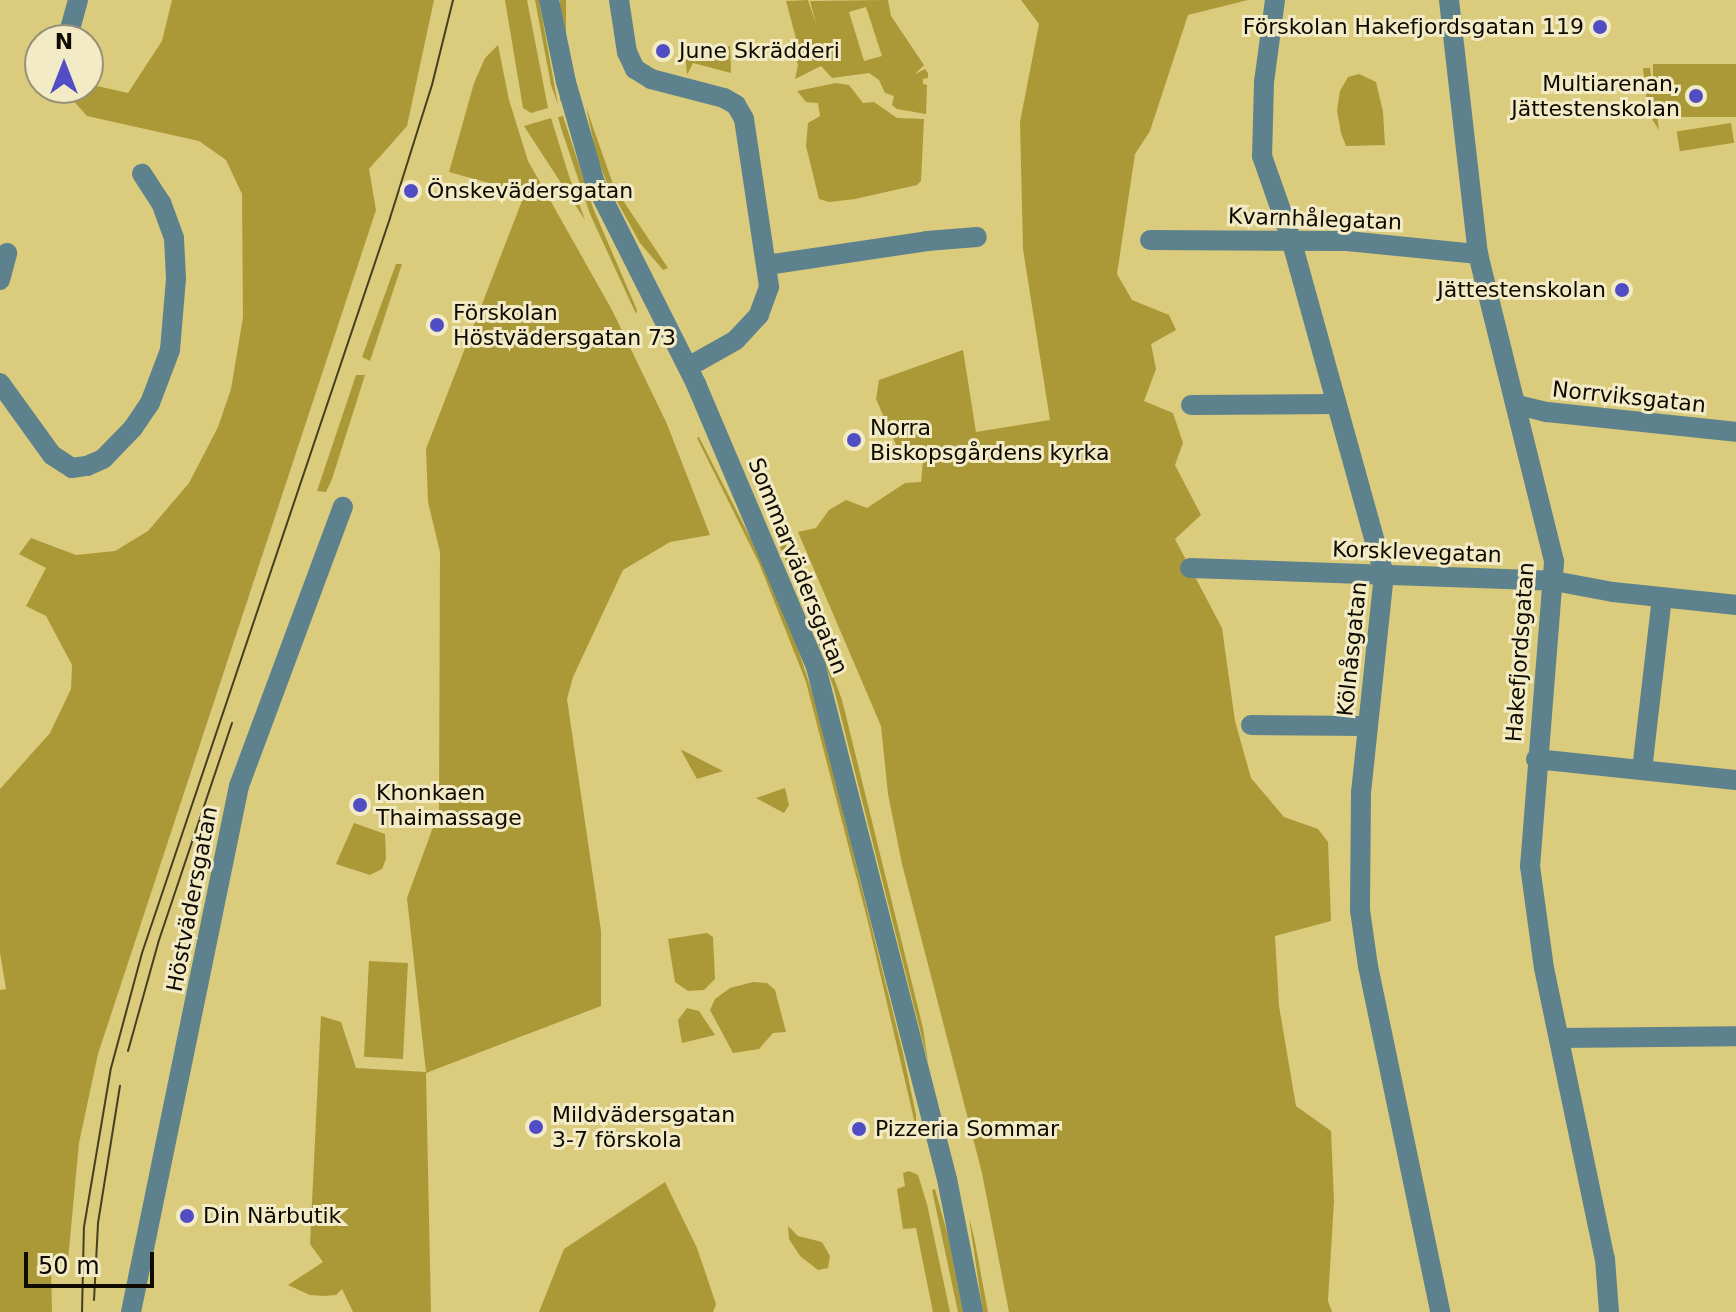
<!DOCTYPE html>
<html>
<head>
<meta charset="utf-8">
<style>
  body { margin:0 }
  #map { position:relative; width:1736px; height:1312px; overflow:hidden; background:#dacb7d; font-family:"DejaVu Sans",sans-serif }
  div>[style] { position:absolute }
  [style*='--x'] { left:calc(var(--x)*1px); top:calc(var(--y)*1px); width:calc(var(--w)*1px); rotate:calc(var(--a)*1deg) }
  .green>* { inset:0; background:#ab9938; transform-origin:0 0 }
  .minor>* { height:20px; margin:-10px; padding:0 10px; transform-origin:10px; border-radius:10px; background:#5d828d }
  .tram>* { height:2px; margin:-1px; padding:0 1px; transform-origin:1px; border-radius:1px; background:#473f22 }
  .dots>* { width:22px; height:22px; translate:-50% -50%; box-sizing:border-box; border:4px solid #f2ebc6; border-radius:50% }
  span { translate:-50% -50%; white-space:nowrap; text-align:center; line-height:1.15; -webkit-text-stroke:6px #f2ebc6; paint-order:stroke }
  .poi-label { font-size:22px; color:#100b00 }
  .right { translate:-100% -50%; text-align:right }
  .left { translate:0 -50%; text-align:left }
  .street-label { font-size:22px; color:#100b00 }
  .north { position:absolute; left:24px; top:24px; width:80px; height:80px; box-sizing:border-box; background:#f2ebc6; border:2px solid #989177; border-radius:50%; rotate:0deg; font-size:22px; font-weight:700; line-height:32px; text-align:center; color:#100b00 }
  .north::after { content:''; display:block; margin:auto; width:28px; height:36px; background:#514ec5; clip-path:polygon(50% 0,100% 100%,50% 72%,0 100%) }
  .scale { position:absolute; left:24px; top:1252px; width:130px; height:36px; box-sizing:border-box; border:4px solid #100b00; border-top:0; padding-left:10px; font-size:24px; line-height:28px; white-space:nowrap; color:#100b00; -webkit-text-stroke:6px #f2ebc6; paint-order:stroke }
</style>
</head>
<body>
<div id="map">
  <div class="green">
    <i style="clip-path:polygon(172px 0,434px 0,407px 126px,369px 169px,376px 210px,98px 1054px,79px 1143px,68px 1260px,51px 1267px,52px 1312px,0 1312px,0 990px,6px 989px,0 953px,0 789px,50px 733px,71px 689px,72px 665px,46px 616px,26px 606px,46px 568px,19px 554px,31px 538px,76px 555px,115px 551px,148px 531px,189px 483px,218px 427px,231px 389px,243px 317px,242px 194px,226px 160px,199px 141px,87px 116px,65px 91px,88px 88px,88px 84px,128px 93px,162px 41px)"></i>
    <i style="clip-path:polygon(505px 0,527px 0,548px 108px,531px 113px,523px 108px)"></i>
    <i style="clip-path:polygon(535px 0,539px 0,558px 105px,551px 85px)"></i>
    <i style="left:560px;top:0;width:6px;height:101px"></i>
    <i style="clip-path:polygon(evenodd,808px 0,816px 24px,810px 1px,888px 0,891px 16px,924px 65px,915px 74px,925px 69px,928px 73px,928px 78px,923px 79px,923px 84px,927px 85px,926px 114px,897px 109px,892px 105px,894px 96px,885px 93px,879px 80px,869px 73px,832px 78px,821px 66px,795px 79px,798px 65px,793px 52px,797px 42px,786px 1px,808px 0,866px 7px,882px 56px,864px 61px,849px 12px,866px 7px)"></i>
    <i style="clip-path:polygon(1021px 0,1248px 0,1188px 15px,1150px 131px,1135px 154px,1117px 274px,1132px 300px,1169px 315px,1176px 330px,1151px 344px,1156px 369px,1144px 401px,1173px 413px,1183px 443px,1175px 465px,1201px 515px,1175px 539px,1222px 628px,1235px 721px,1251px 778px,1284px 817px,1318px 829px,1328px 842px,1331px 921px,1275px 936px,1279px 1006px,1296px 1106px,1331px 1131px,1334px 1201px,1328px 1301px,1332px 1312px,1009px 1312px,982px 1173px,902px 864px,888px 794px,881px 726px,798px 532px,816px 528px,829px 510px,846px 500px,867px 508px,905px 483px,921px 482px,923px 460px,917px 453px,900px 454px,876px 399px,879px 380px,963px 350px,976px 432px,1050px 420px,1023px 249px,1020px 122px,1039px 24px)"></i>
    <i style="clip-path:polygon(498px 45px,509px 100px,528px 161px,612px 310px,667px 424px,710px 535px,670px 542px,623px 570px,573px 677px,567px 699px,601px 931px,601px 1006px,426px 1073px,431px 1312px,353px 1312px,342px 1289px,336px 1295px,323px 1296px,310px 1295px,288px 1285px,323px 1262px,310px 1244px,321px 1016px,341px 1022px,356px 1068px,426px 1072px,407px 898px,439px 811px,440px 552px,428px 502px,426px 449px,525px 193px,449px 172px,474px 83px,485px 58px)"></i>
    <i style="clip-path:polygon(730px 46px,731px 73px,693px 63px,687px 75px,685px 54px)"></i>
    <i style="left:1736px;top:64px;width:53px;height:83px;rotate:90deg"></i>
    <i style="clip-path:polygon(1643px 68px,1650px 68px,1659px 130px,1648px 113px)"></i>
    <i style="clip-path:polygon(1359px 74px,1376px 82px,1383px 112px,1385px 145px,1346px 146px,1341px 133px,1337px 110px,1340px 91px,1348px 77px)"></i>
    <i style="clip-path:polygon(836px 83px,849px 85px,863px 103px,874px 102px,897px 118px,924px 119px,921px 181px,917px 185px,855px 199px,829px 202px,819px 199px,806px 146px,808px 123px,820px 116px,818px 103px,806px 102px,797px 91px)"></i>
    <i style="clip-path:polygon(586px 107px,614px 187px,668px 268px,663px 270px,640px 243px,608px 185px,597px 158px)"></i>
    <i style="clip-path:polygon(563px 116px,593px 208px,637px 310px,636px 314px,590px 214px,561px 128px,558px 117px)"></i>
    <i style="clip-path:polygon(551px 118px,569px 176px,585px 220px,524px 126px)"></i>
    <i style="left:1731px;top:123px;width:20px;height:55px;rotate:81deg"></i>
    <i style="clip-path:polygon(396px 264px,402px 264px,370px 361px,362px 357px)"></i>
    <i style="clip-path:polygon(356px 375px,365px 375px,332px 479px,326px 492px,317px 491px)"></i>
    <i style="clip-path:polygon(699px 437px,759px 555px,798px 649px,816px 704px,903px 1053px,916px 1115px,916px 1128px,869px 926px,806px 682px,759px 563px,697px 438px)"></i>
    <i style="clip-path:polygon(757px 466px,842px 700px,923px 1028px,928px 1062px,834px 689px,808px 614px,759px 496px,753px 468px)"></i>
    <i style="clip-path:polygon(681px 750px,682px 750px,723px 771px,697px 779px)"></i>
    <i style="clip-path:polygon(785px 788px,789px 805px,784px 813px,756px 798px)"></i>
    <i style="clip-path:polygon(354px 823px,385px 834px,386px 859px,382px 869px,370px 875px,336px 864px)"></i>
    <i style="clip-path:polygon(707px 933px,713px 937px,715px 979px,704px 990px,688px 991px,675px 982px,668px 939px)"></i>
    <i style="left:369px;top:961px;width:39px;height:96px;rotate:3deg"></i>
    <i style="clip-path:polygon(753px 982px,767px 983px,775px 990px,786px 1032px,773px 1033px,759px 1049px,733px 1053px,710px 1010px,715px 999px,730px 988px)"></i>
    <i style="clip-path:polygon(687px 1008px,699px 1011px,715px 1035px,682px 1043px,678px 1020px)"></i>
    <i style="clip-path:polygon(909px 1171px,918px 1175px,927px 1204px,950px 1312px,933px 1312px,916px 1228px,903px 1229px,897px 1189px,905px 1186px,903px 1173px)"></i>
    <i style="clip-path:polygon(665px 1182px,697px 1248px,716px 1304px,713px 1312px,539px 1312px,564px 1249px)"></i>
    <i style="clip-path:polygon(935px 1189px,948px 1236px,963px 1312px,958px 1312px,932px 1190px)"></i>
    <i style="clip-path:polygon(969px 1218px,974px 1237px,988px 1312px,983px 1312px)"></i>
    <i style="clip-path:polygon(788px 1226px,798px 1236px,822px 1242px,830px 1256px,828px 1268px,818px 1270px,800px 1256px,789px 1239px)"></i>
  </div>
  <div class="minor">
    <i style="--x:549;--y:0;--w:84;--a:78.3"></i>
    <i style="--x:566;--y:82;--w:105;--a:74"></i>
    <i style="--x:595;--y:183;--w:225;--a:63.3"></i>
    <i style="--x:696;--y:384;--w:307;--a:67"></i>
    <i style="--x:816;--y:667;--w:528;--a:75.65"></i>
    <i style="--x:947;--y:1179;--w:136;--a:78.9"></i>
    <i style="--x:619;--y:0;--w:53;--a:81.3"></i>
    <i style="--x:627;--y:52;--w:19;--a:65"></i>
    <i style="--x:635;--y:69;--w:19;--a:32"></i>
    <i style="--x:651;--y:79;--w:75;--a:14.6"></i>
    <i style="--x:724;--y:98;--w:14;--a:30"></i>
    <i style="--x:736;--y:105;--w:16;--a:60"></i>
    <i style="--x:744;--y:119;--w:170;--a:81.5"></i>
    <i style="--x:769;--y:287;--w:30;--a:110"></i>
    <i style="--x:759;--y:315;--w:34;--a:133"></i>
    <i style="--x:736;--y:340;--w:55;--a:150.6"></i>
    <i style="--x:1275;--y:0;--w:83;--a:97.6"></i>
    <i style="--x:1264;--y:82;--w:74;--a:91.5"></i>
    <i style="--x:1262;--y:156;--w:88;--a:70.7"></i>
    <i style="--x:1291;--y:239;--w:348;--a:74.5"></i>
    <i style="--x:1384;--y:574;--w:219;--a:96"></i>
    <i style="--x:1361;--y:792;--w:118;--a:90.5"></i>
    <i style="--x:1360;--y:910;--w:57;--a:81.9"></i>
    <i style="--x:1368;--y:966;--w:353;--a:78.2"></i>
    <i style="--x:1449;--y:0;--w:256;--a:83.5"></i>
    <i style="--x:1478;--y:254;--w:317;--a:76.1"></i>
    <i style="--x:1554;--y:562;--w:305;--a:94.5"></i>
    <i style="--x:1530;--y:866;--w:103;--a:82.2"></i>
    <i style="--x:1544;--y:968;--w:297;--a:78.2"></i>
    <i style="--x:1605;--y:1259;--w:53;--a:85.7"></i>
    <i style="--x:67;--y:40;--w:41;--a:-74.6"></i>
    <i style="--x:1150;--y:240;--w:197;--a:0.3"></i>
    <i style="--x:1347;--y:241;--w:132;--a:5.7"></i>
    <i style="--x:767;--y:265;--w:162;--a:-8.5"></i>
    <i style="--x:927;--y:241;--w:50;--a:-4.6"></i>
    <i style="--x:0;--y:280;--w:28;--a:-75"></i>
    <i style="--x:0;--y:383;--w:89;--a:54.2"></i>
    <i style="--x:52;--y:455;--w:24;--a:33"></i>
    <i style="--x:72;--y:468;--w:15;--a:-8"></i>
    <i style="--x:87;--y:466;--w:17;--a:-24"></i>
    <i style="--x:103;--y:459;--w:43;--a:-45.9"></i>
    <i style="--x:133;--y:428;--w:30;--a:-56"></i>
    <i style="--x:150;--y:403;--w:57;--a:-69.3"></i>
    <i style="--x:170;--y:350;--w:72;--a:-85.2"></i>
    <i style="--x:176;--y:278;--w:40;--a:-92.9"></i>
    <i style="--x:174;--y:238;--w:37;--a:-110"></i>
    <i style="--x:161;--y:203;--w:35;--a:-123"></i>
    <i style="--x:1191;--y:405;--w:145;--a:-0.4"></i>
    <i style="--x:1518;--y:405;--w:30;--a:14"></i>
    <i style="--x:1547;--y:412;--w:190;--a:6"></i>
    <i style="--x:1190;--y:568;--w:364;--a:2"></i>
    <i style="--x:1554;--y:581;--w:60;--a:10.6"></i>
    <i style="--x:1613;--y:592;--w:124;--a:6"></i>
    <i style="--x:1251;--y:725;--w:117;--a:0.5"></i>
    <i style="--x:1536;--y:759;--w:201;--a:6"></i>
    <i style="--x:1642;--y:770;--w:173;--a:-83.4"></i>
    <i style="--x:1559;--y:1038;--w:177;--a:-0.6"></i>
    <i style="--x:131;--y:1312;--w:537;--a:-78.4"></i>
    <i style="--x:239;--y:786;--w:298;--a:-69.6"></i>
  </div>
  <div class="tram">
    <i style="--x:128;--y:1051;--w:115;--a:-74.4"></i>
    <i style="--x:159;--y:940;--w:229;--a:-71.4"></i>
    <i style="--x:94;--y:1300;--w:77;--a:-87"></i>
    <i style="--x:98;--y:1223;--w:139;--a:-80.9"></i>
    <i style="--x:82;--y:1312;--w:85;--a:-88.7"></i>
    <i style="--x:84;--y:1227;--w:161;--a:-80.4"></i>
    <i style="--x:111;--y:1068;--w:119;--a:-74.9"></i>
    <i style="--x:142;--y:953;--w:776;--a:-71.35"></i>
    <i style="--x:390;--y:218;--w:139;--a:-72.5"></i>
    <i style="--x:432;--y:85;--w:88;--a:-76.1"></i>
  </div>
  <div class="dots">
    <i style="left:1600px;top:27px;background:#514ec5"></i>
    <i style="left:663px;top:51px;background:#514ec5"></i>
    <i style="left:1696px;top:96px;background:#514ec5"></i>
    <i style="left:411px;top:191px;background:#514ec5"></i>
    <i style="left:1622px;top:290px;background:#514ec5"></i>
    <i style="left:437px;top:325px;background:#514ec5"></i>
    <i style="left:854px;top:440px;background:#514ec5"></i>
    <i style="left:360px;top:805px;background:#514ec5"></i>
    <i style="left:536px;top:1127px;background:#514ec5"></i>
    <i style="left:859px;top:1129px;background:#514ec5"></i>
    <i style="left:187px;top:1216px;background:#514ec5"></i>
  </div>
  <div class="poi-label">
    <span class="right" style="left:1584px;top:27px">Förskolan Hakefjordsgatan 119</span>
    <span class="left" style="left:679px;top:51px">June Skrädderi</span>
    <span class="right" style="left:1680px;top:96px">Multiarenan,<br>Jättestenskolan</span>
    <span class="left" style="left:427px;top:191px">Önskevädersgatan</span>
    <span class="right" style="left:1606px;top:290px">Jättestenskolan</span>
    <span class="left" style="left:453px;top:325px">Förskolan<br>Höstvädersgatan 73</span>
    <span class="left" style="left:870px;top:440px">Norra<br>Biskopsgårdens kyrka</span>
    <span class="left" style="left:376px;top:805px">Khonkaen<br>Thaimassage</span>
    <span class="left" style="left:552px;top:1127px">Mildvädersgatan<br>3-7 förskola</span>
    <span class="left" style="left:875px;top:1129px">Pizzeria Sommar</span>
    <span class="left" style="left:203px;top:1216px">Din Närbutik</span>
  </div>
  <div class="street-label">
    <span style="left:1315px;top:219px;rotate:2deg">Kvarnhålegatan</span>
    <span style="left:1629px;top:397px;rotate:6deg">Norrviksgatan</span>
    <span style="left:1417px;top:552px;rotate:2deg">Korsklevegatan</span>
    <span style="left:798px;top:566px;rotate:68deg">Sommarvädersgatan</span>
    <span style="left:1352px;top:649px;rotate:-84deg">Kölnåsgatan</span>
    <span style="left:1520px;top:652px;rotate:-86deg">Hakefjordsgatan</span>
    <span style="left:192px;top:899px;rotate:-79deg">Höstvädersgatan</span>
  </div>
  <div class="north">N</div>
  <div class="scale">50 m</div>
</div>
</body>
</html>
